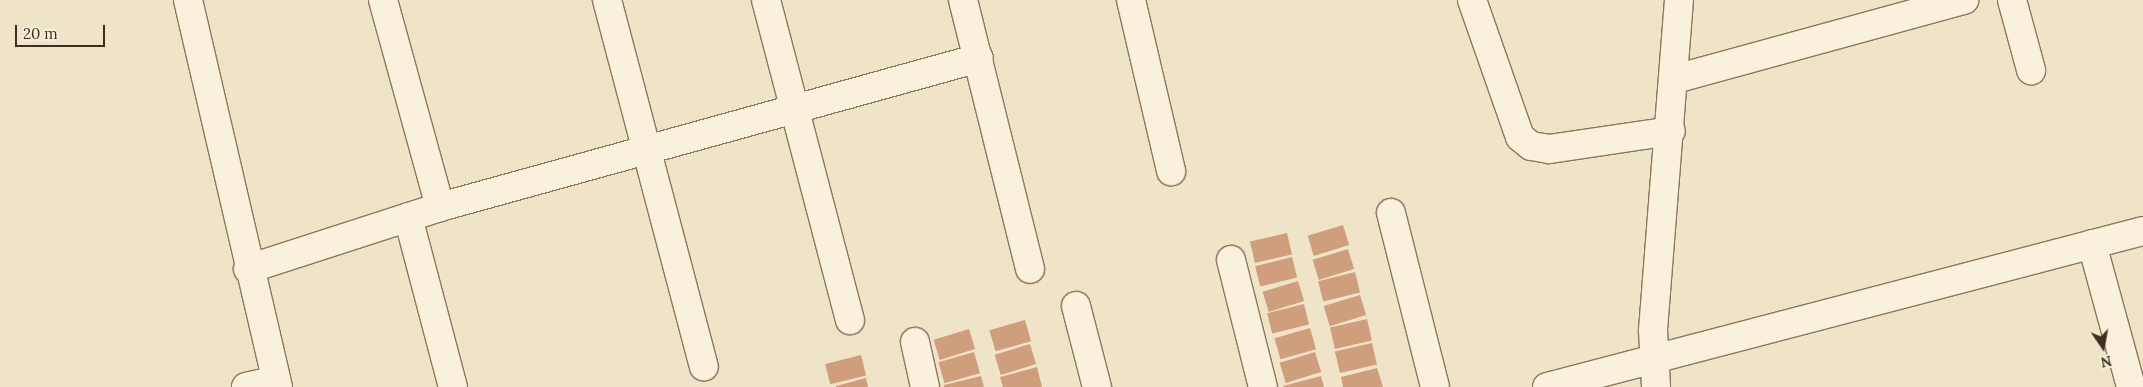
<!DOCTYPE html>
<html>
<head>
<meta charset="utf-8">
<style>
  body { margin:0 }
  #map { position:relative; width:2143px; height:387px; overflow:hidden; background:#f0e4c8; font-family:Lora,serif }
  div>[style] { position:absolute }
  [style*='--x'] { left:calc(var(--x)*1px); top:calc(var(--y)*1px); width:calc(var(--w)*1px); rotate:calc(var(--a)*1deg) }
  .building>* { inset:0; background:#cf9f7d; transform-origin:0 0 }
  .roads { filter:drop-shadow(1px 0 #8d765c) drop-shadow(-1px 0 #8d765c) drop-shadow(0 1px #8d765c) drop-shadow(0 -1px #8d765c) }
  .minor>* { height:28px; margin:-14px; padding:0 14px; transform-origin:14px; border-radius:14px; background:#faf1dc }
  .tertiary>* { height:28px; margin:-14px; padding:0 14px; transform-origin:14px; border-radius:14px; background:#faf1dc }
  span { translate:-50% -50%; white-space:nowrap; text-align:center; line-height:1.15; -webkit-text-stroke:4px #f7eed8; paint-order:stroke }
  .north { position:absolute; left:2078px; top:322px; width:50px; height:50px; -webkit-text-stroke:4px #f7eed8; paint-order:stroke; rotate:168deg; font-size:14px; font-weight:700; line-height:20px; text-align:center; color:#3d2e20 }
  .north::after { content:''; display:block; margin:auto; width:18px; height:22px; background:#3d2e20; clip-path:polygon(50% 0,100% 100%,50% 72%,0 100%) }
  .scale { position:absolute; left:15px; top:25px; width:90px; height:22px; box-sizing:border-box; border:2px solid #3d2e20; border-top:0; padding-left:6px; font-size:15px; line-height:18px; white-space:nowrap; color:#3d2e20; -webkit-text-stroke:4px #f7eed8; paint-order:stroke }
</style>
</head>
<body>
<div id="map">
  <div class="building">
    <i style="left:1343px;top:225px;width:21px;height:37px;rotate:73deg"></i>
    <i style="left:1287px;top:233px;width:22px;height:38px;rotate:77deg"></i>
    <i style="left:1348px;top:249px;width:21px;height:37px;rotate:73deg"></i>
    <i style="left:1292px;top:257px;width:21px;height:38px;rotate:76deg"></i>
    <i style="left:1355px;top:272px;width:21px;height:38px;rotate:76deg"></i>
    <i style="left:1298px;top:281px;width:21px;height:37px;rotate:73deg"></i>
    <i style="left:1360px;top:295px;width:21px;height:38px;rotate:73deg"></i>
    <i style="left:1304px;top:304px;width:21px;height:38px;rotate:76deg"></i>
    <i style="left:1367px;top:319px;width:22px;height:38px;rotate:77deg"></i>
    <i style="left:1025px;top:320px;width:22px;height:37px;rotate:74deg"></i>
    <i style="left:1310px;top:328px;width:22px;height:37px;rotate:74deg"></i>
    <i style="left:969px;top:329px;width:21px;height:37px;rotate:73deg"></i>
    <i style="left:1372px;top:343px;width:22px;height:38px;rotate:77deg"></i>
    <i style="left:1030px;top:344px;width:21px;height:37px;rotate:73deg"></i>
    <i style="left:974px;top:352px;width:22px;height:37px;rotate:74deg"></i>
    <i style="left:1315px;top:352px;width:21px;height:37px;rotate:73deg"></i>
    <i style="left:861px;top:355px;width:21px;height:37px;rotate:76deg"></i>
    <i style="clip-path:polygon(1037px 367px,1042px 387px,1003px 387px,1000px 377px)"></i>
    <i style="clip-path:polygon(1377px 368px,1383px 387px,1343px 387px,1341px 377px)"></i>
    <i style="clip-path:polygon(981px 376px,984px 387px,944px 387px,944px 385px)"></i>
    <i style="clip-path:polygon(1321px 376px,1324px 387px,1284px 387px,1283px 386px)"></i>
    <i style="clip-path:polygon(866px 378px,868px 387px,836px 387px,836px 386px)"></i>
  </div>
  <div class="roads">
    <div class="minor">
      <i style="--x:383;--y:0;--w:215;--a:74.6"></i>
      <i style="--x:607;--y:0;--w:379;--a:75.2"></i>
      <i style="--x:766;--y:0;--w:331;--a:75.3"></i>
      <i style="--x:963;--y:0;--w:277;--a:76"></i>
      <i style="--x:1131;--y:0;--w:176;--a:76.8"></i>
      <i style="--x:1472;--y:0;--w:145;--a:70.7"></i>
      <i style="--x:1520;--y:137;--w:14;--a:39"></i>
      <i style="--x:1531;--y:146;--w:18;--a:9"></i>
      <i style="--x:1549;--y:149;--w:123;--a:-8.4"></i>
      <i style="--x:2012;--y:0;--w:73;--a:74.8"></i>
      <i style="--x:1675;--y:79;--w:300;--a:-15.3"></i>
      <i style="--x:1391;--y:213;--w:179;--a:75.8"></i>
      <i style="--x:408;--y:217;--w:176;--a:75.2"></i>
      <i style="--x:2092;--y:244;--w:148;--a:74.7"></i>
      <i style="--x:1231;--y:260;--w:131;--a:75.9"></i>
      <i style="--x:248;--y:269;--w:202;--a:-17.9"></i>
      <i style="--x:440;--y:207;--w:559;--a:-15.45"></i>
      <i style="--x:1076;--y:306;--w:84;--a:75.5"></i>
      <i style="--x:915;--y:342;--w:46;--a:77.5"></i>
      <i style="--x:246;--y:387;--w:31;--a:-13"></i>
      <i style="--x:1547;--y:387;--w:616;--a:-14.67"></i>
      <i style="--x:1656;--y:387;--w:57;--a:-93"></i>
      <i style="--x:1653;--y:330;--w:331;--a:-85.5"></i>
    </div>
    <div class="tertiary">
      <i style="--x:188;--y:0;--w:397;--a:76.9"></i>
    </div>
  </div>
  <div class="north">N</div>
  <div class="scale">20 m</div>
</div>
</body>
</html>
